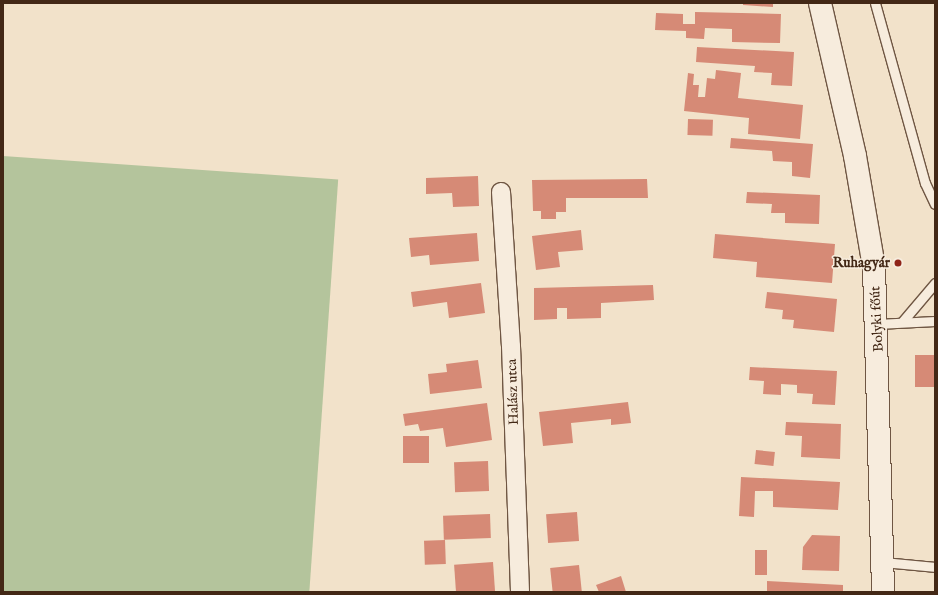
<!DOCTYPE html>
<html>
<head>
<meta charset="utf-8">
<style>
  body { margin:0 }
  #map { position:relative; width:938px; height:595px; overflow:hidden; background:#f2e2ca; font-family:"IM FELL English",serif }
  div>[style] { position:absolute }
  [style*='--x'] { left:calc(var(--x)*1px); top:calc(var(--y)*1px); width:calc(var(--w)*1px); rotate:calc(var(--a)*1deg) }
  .green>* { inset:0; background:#b4c49c; transform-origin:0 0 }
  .building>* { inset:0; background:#d68a76; transform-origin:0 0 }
  .roads { filter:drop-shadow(1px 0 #6f5643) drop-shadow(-1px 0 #6f5643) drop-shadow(0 1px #6f5643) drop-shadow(0 -1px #6f5643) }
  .service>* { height:9px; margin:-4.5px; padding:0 4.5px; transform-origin:4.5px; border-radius:4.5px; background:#f7ecdd }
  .minor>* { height:18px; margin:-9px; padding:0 9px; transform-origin:9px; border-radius:9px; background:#f7ecdd }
  .secondary>* { height:22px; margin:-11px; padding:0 11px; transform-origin:11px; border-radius:11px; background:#f7ecdd }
  .dots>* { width:11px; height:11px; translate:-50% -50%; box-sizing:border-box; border:2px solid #f7ecdd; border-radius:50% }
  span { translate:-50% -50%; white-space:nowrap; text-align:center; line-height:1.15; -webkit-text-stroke:3px #f7ecdd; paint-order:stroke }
  .poi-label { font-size:14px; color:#432816; font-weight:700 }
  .right { translate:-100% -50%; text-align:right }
  .street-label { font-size:14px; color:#432816 }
  .frame { position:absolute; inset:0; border:4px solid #432816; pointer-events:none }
</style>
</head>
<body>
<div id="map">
  <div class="green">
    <i style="left:3px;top:156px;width:336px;height:436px;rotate:4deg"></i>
  </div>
  <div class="building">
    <i style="clip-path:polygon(743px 3px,773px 3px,773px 7px,743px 5px)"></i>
    <i style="clip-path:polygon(695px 12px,781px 14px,780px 43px,732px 42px,732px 29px,705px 28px,704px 39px,686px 38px,686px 31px,655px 30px,656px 13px,683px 14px,683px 24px,695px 24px)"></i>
    <i style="clip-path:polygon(697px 47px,794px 52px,792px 86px,771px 85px,772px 73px,754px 72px,755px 66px,696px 62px)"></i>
    <i style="clip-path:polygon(716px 70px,741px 73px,738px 98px,803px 105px,800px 139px,748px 134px,749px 118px,684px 111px,688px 73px,694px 74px,693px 85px,699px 85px,698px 97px,705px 97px,707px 78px,715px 79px)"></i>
    <i style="left:688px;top:119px;width:25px;height:16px;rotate:2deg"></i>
    <i style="clip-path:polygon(731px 138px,813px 144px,810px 178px,792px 176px,792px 162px,773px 161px,772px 151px,730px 148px)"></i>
    <i style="clip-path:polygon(478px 176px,479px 206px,453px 207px,452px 193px,426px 194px,426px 178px)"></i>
    <i style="clip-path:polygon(647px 179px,648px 198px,566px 198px,566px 212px,556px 212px,556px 219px,541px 219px,541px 211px,533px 211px,532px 180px)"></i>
    <i style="clip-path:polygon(747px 192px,820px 195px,819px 224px,785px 223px,785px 213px,771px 213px,772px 204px,746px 203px)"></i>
    <i style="clip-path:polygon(581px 230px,583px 250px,558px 252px,560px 267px,536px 270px,532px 236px)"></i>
    <i style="clip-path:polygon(477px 233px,479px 261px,430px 265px,429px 255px,411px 257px,409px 238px)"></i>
    <i style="clip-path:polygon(715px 234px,835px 244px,832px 283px,756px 277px,757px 262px,713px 258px)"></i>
    <i style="clip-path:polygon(481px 283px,485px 313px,449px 318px,447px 302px,413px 307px,411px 292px)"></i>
    <i style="clip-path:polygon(653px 285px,654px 300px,601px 303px,601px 318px,567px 319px,567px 308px,557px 308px,557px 319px,534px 320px,534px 288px)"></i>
    <i style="clip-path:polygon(767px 292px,837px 299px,834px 332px,793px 328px,794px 320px,782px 319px,783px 310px,765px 308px)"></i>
    <i style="left:915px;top:355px;width:20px;height:32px"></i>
    <i style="clip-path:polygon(478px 360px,482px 388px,430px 394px,428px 374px,447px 372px,446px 364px)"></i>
    <i style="clip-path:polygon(750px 367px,837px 371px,835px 405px,812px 404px,813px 394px,797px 393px,797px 385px,781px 384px,781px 395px,763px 394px,764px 381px,749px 380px)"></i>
    <i style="clip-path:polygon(628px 402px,631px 423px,611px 425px,611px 419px,571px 423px,573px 443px,543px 446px,539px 412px)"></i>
    <i style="clip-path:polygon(487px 403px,492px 440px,446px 447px,443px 428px,420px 431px,418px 424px,405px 426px,403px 414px)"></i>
    <i style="clip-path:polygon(786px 422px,841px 424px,840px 459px,801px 457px,802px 436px,785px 435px)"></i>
    <i style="left:403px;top:436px;width:26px;height:27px"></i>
    <i style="left:756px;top:450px;width:19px;height:14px;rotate:6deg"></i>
    <i style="left:488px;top:461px;width:30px;height:34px;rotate:88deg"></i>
    <i style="clip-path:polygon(741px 477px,840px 482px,838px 510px,773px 507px,773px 491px,755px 491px,754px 517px,739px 516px)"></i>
    <i style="left:577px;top:512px;width:29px;height:31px;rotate:86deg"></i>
    <i style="left:490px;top:514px;width:24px;height:47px;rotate:88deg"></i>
    <i style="clip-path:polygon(812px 535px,840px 536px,839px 571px,802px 570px,803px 547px)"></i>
    <i style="left:445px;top:540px;width:24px;height:21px;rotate:88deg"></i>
    <i style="left:755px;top:550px;width:12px;height:25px"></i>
    <i style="left:493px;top:562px;width:30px;height:39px;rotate:86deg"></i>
    <i style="left:579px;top:565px;width:27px;height:29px;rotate:84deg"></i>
    <i style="clip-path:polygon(621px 576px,626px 592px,599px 592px,596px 585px)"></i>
    <i style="clip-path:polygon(767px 581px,843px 585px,843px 592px,767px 592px)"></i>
  </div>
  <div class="roads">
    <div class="service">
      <i style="--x:875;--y:3;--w:187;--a:74.5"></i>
      <i style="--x:925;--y:183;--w:23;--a:65"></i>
      <i style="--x:902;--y:322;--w:51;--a:-49.8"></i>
      <i style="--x:877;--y:324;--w:58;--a:-3"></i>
      <i style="--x:882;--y:562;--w:53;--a:5.4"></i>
    </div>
    <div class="minor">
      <i style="--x:501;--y:192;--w:154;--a:86.3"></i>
      <i style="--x:511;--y:346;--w:246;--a:87.9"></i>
    </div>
    <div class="secondary">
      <i style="--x:820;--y:3;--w:157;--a:77.1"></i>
      <i style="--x:855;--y:156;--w:113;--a:80.3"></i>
      <i style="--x:874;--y:267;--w:325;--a:88.4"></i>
    </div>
  </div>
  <div class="dots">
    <i style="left:898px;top:263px;background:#8f2418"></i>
  </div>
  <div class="poi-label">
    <span class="right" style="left:890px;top:263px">Ruhagyár</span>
  </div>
  <div class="street-label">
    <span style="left:877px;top:319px;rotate:-93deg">Bolyki főút</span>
    <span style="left:513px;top:392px;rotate:-92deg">Halász utca</span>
  </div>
  <div class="frame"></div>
</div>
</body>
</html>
